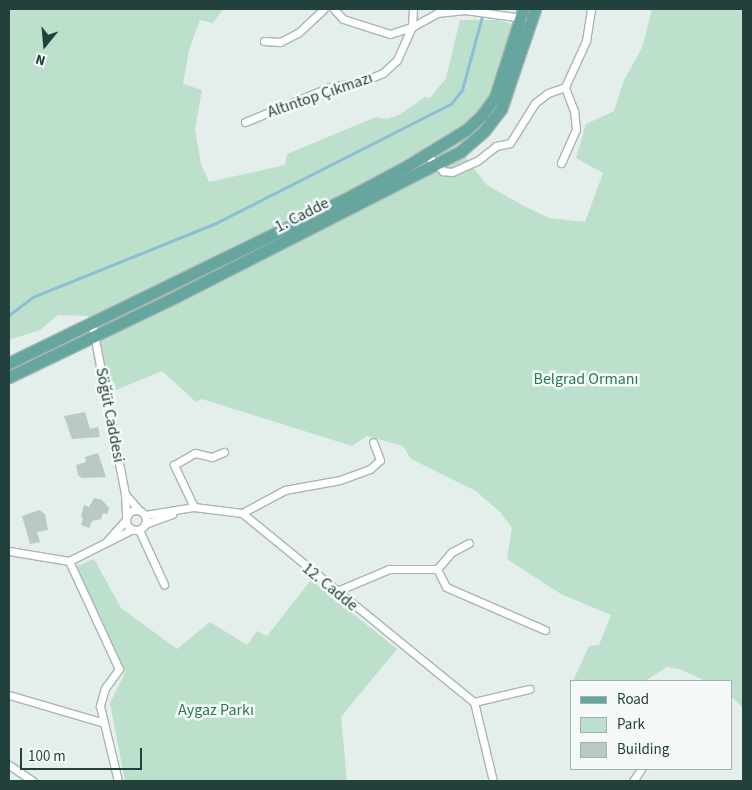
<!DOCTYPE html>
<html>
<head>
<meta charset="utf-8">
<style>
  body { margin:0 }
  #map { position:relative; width:752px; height:790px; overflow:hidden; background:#e4eeeb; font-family:"Source Sans 3",sans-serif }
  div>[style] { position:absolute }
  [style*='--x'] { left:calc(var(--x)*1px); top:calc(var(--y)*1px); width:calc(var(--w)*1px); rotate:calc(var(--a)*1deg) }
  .green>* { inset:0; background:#bce0cb }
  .stream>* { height:2.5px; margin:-1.25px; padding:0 1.25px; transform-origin:1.25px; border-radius:1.25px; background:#8abfd5 }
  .building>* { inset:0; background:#b9c9c5 }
  .roads { filter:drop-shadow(1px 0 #a6b7b3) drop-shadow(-1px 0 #a6b7b3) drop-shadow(0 1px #a6b7b3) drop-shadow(0 -1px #a6b7b3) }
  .street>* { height:7px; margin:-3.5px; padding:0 3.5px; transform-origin:3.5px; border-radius:3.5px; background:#fff }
  .street>.ring { margin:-3.5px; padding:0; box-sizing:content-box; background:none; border:7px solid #fff; border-radius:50% }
  .primary>* { height:11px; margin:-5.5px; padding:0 5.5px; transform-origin:5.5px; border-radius:5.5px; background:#67a69e }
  span { translate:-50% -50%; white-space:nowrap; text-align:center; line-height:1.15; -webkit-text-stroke:5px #f5faf8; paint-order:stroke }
  .street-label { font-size:16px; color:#22413d }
  .park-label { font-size:16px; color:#2a7a54 }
  .frame { position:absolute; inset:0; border:10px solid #22413d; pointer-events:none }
  .legend { position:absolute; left:570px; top:680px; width:162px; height:90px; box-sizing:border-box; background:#f5faf8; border:1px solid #a1b0ad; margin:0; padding:6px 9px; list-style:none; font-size:15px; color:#22413d }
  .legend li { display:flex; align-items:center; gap:10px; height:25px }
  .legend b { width:25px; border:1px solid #a1b0ad }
  .north { position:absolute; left:20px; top:20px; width:50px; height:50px; -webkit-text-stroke:4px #f5faf8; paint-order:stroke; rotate:197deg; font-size:14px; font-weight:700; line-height:20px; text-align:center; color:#22413d }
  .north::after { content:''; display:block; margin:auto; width:18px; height:22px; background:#22413d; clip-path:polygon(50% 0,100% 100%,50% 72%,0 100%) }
  .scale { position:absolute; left:20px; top:748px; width:122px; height:22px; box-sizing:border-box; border:2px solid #22413d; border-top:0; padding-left:6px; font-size:15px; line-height:18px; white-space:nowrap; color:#22413d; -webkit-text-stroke:4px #f5faf8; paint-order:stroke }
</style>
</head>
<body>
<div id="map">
  <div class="green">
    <i style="clip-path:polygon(9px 9px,223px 9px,213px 23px,200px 20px,189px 50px,183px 84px,202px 90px,195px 129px,201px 164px,209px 182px,285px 165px,287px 154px,376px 117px,387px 119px,399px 115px,425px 97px,430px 98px,446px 78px,460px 20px,498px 20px,534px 31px,510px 108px,485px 139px,465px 157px,487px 185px,522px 205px,549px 218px,585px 222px,603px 173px,576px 158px,586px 124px,614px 111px,624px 80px,642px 48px,652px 9px,743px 9px,743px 708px,731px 696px,731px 681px,706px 681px,679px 669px,667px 667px,645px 681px,573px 681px,589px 646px,599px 645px,611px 615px,561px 594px,507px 559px,512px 528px,500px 512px,476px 491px,411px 459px,403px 446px,367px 436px,352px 446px,202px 399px,196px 402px,162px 371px,99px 397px,88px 316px,58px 315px,40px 330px,9px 340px)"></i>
    <i style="clip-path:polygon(94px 559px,121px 608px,177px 649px,210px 622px,247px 645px,257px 631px,267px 636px,311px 580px,397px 649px,341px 717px,347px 781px,125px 781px,110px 703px,125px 673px,75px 567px)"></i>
  </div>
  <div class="stream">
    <i style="--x:9;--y:315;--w:30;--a:-37"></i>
    <i style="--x:33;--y:297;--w:197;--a:-22"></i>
    <i style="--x:216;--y:223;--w:263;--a:-26.9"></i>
    <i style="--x:451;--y:104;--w:18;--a:-52"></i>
    <i style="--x:462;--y:90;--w:84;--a:-74.8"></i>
  </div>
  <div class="building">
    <i style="clip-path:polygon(85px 412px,90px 429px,98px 427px,100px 437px,72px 439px,64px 416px)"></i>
    <i style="clip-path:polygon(98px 453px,106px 477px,82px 478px,78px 475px,76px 465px,86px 462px,85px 457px)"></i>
    <i style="clip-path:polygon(94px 498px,102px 500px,109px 508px,107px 514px,103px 513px,101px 519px,92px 521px,89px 528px,81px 525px,83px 518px,81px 517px,84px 505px,89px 507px)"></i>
    <i style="clip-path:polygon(39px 510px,45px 514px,48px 530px,37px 532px,40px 542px,30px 544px,22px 516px)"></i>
  </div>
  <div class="roads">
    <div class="street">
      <i style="--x:334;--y:9;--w:13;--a:48"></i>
      <i style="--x:343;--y:19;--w:49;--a:17.7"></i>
      <i style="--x:390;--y:34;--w:23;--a:-18"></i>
      <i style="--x:412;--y:27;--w:29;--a:-29"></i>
      <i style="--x:437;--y:13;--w:28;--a:-6"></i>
      <i style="--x:465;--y:10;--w:59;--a:7.9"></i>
      <i style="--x:264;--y:41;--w:16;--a:4"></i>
      <i style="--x:280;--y:42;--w:20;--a:-27"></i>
      <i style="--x:298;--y:33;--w:35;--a:-43"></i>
      <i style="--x:245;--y:122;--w:92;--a:-22.4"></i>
      <i style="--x:330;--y:87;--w:35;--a:-10"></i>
      <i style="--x:364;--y:81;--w:21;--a:-23"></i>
      <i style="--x:383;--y:73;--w:19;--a:-43"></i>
      <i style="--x:397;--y:60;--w:36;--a:-66"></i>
      <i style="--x:412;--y:27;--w:18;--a:-87"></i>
      <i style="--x:427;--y:155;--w:23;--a:45"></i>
      <i style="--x:443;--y:171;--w:9;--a:6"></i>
      <i style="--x:452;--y:172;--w:27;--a:-24"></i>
      <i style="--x:477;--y:161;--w:24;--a:-38"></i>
      <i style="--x:496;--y:146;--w:14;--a:-12"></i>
      <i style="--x:510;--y:143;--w:47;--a:-58"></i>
      <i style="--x:535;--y:103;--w:16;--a:-38"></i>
      <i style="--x:548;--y:93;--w:18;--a:-19"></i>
      <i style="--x:565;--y:87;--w:51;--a:-65.5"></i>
      <i style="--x:586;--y:41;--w:32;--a:-81"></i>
      <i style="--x:561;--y:163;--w:37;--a:-66"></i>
      <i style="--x:576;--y:129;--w:18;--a:-96"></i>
      <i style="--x:574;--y:111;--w:26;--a:-111"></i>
      <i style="--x:92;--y:324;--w:173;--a:79"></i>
      <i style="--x:125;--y:494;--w:22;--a:87"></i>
      <i style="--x:125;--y:494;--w:21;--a:49"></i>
      <i style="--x:194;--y:507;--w:47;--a:-115.5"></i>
      <i style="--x:174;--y:465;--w:24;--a:-30"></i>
      <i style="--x:195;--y:453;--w:17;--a:13"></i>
      <i style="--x:212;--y:457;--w:13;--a:-23"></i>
      <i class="ring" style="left:126px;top:510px;width:13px;height:13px"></i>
      <i style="--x:242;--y:513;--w:49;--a:-28.1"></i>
      <i style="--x:285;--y:490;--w:56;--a:-10.3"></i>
      <i style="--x:340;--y:480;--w:32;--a:-20"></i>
      <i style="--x:370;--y:469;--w:13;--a:-42"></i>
      <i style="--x:380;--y:460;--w:19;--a:-111"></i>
      <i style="--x:145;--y:515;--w:50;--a:-9.3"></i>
      <i style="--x:194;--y:507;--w:48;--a:7.1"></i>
      <i style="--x:242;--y:513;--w:299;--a:39.2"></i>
      <i style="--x:145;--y:524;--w:29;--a:-20"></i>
      <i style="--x:139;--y:530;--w:60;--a:65.2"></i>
      <i style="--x:106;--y:542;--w:28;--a:-48"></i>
      <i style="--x:9;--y:551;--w:61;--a:9.5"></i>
      <i style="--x:69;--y:561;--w:69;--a:-26.6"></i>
      <i style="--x:69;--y:561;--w:119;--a:65.2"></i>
      <i style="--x:119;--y:669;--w:24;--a:126"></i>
      <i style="--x:105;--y:688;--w:19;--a:106"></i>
      <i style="--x:100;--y:706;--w:77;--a:76.5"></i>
      <i style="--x:437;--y:569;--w:23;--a:-49"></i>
      <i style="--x:452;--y:552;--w:19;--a:-28"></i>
      <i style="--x:337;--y:591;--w:56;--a:-22.9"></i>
      <i style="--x:389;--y:569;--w:48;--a:0"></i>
      <i style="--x:437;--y:569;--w:20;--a:63"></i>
      <i style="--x:446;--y:587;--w:108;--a:23.5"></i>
      <i style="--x:9;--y:695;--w:99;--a:16.4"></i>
      <i style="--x:474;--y:702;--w:81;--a:76.5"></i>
      <i style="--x:474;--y:702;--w:57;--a:-13.3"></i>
      <i style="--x:9;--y:765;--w:29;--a:34"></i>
      <i style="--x:633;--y:781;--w:14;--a:-56"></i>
    </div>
    <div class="primary">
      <i style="--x:9;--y:363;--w:374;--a:-26"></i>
      <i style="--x:345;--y:199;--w:70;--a:-28"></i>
      <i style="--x:407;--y:166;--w:69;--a:-31.4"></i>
      <i style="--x:466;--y:130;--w:22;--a:-43"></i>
      <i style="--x:482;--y:115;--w:22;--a:-54"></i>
      <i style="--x:495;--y:97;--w:92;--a:-72.3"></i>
      <i style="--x:9;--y:377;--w:184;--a:-25.7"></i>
      <i style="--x:175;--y:297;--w:321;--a:-27"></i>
      <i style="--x:461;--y:151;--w:30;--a:-41"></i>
      <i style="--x:484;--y:131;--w:28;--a:-52"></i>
      <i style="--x:501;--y:109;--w:106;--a:-71.2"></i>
    </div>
  </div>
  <div class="street-label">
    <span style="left:320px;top:95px;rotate:-19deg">Altıntop Çıkmazı</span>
    <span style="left:302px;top:215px;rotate:-27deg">1. Cadde</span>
    <span style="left:110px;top:415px;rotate:79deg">Söğüt Caddesi</span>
    <span style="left:330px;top:587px;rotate:39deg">12. Cadde</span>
  </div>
  <div class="park-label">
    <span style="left:586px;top:379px">Belgrad Ormanı</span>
    <span style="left:216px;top:710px">Aygaz Parkı</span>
  </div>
  <div class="frame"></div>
  <ul class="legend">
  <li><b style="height:6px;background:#67a69e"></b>Road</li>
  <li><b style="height:14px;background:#bce0cb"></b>Park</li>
  <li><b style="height:14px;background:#b9c9c5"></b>Building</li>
  </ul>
  <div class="north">N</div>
  <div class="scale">100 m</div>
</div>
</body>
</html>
